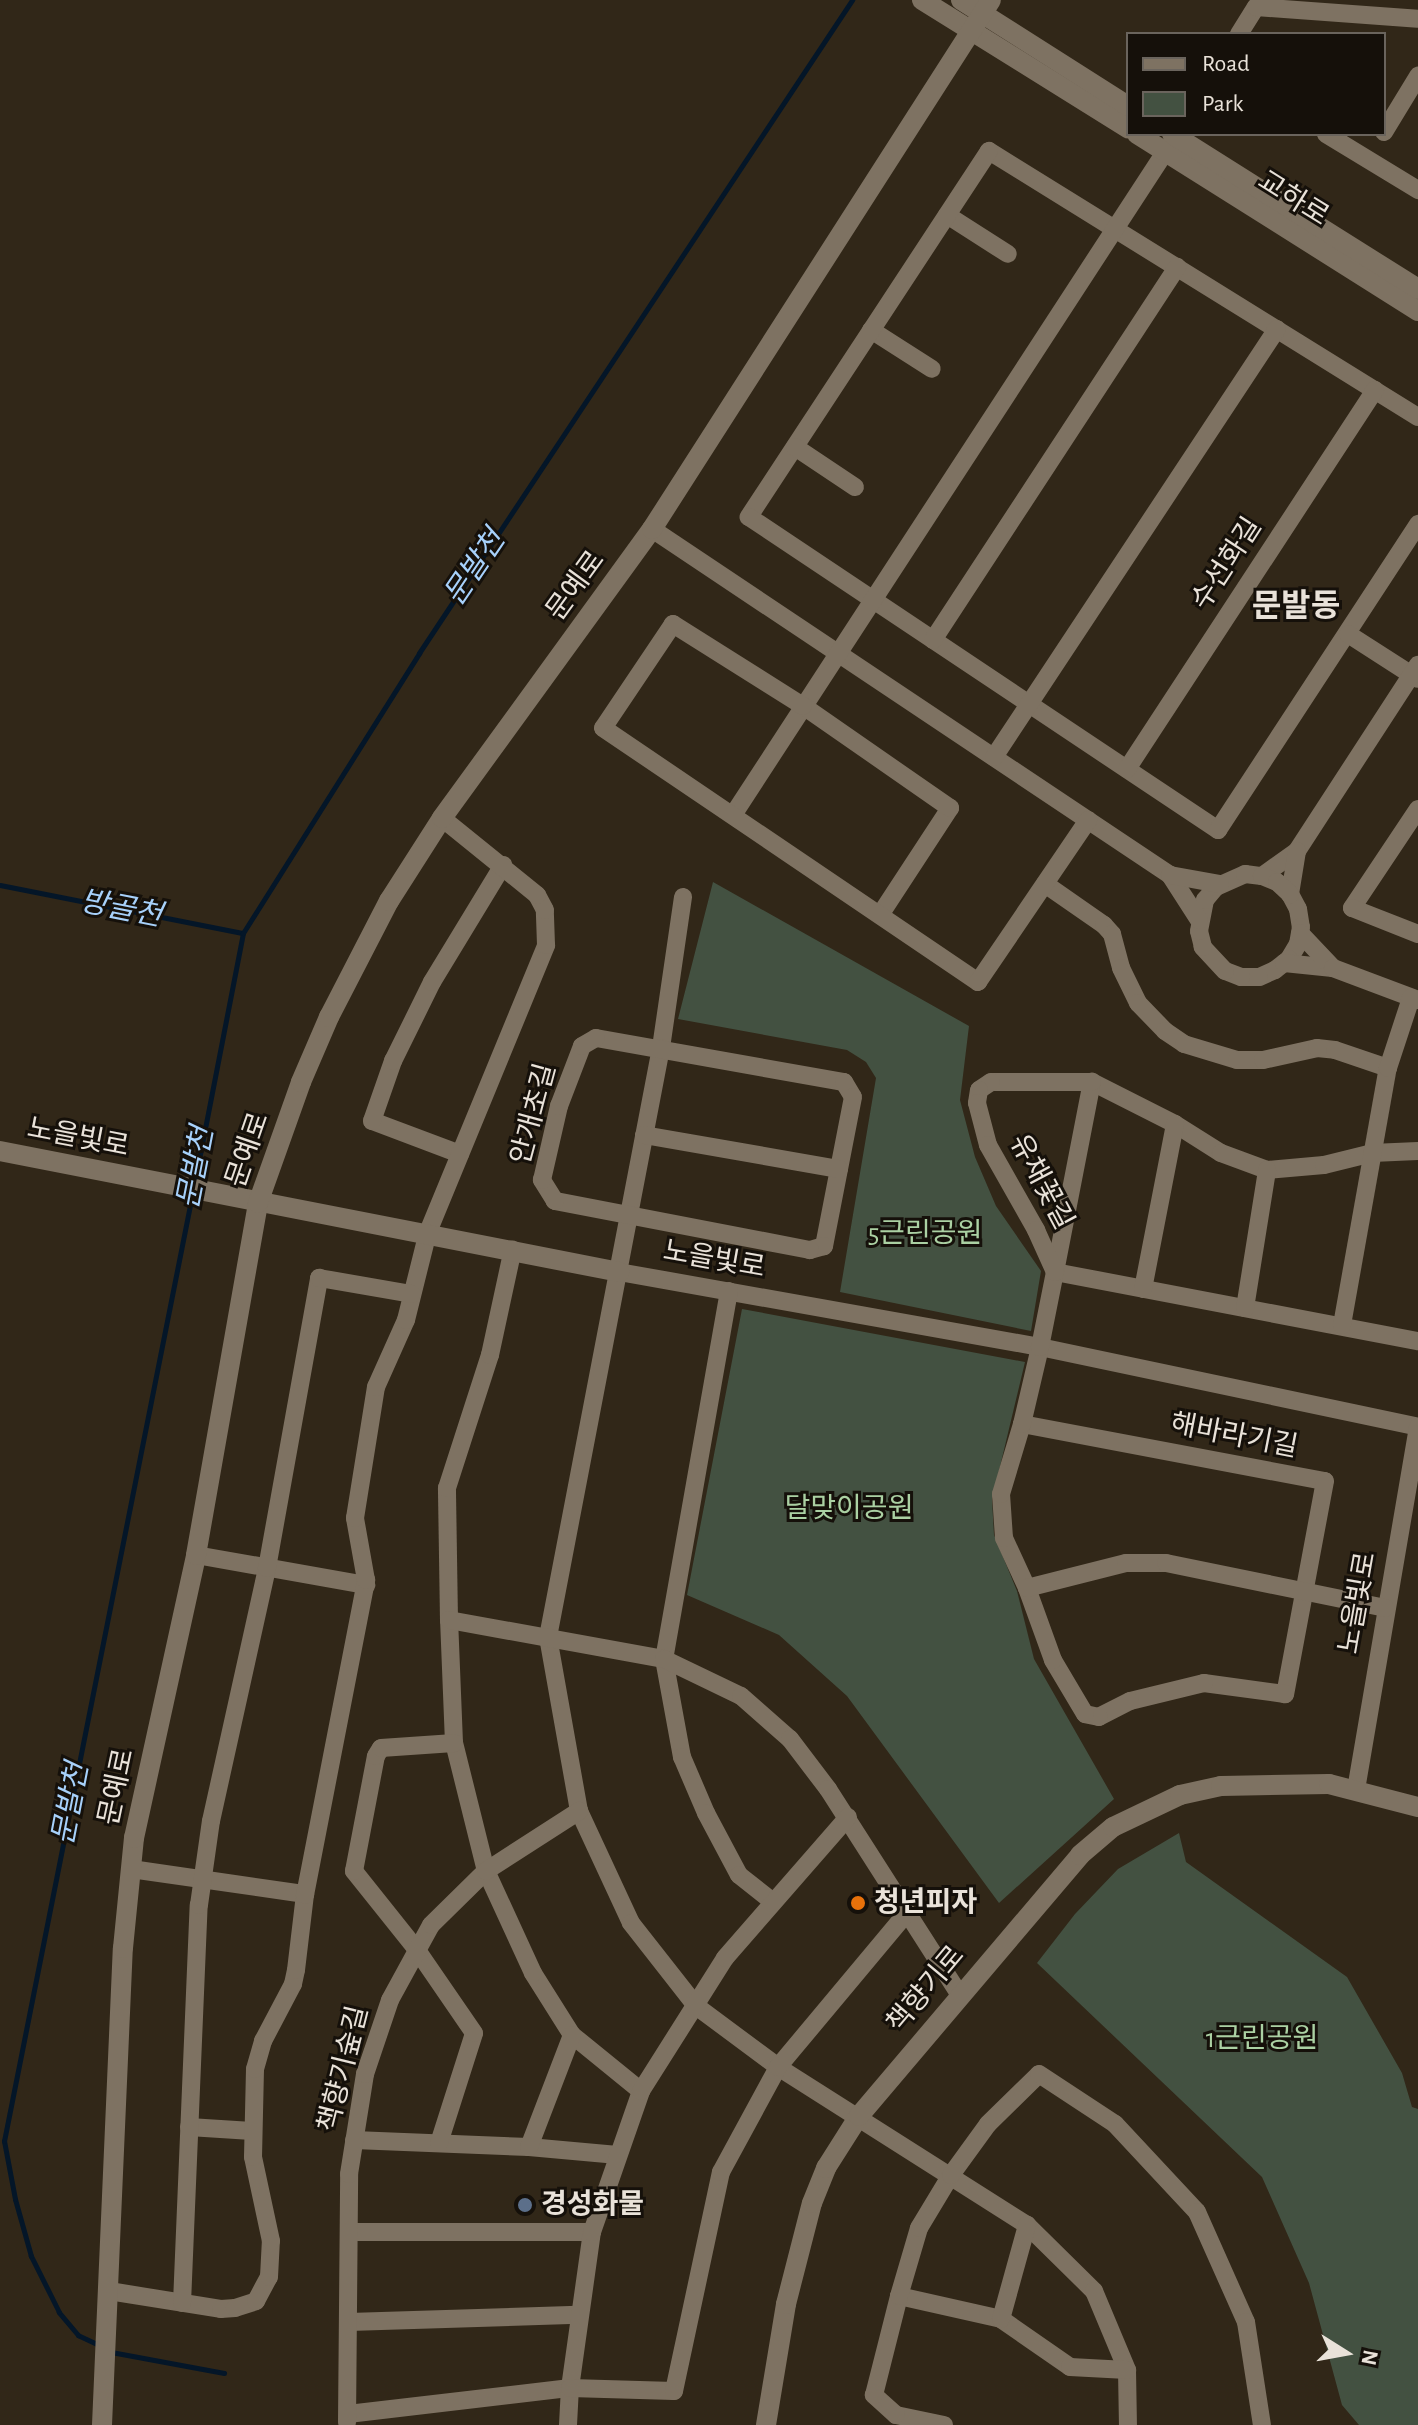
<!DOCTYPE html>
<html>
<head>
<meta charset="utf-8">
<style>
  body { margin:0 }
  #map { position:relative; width:1418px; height:2425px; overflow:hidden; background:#312718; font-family:"Alegreya Sans","Noto Sans KR",sans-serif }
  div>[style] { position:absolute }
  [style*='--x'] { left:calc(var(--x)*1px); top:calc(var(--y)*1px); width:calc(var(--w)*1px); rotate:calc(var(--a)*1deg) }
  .green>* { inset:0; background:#435141 }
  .stream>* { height:5px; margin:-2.5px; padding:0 2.5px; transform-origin:2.5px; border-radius:2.5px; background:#041628 }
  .minor>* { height:18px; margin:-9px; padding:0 9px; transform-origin:9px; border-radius:9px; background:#7e7262 }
  .tertiary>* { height:20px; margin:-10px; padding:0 10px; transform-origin:10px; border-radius:10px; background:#7e7262 }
  .dots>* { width:22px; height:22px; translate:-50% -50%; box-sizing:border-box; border:4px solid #15100a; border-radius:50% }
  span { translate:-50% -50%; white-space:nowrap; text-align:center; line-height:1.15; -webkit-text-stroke:6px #15100a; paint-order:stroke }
  .street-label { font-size:28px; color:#e9e2d9 }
  .park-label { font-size:28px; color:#abd1a3 }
  .poi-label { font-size:28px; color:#e9e2d9; font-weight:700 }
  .left { translate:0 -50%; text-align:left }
  .water-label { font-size:30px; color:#a7d1fb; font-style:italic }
  .quarter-label { font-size:32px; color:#e9e2d9; font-weight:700 }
  .legend { position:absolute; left:1126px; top:32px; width:260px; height:104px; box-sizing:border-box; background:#15100a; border:2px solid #6a645d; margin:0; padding:10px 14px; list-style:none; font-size:24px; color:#e9e2d9 }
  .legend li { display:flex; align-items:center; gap:16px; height:40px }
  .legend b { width:40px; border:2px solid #6a645d }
  .north { position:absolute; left:1306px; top:2313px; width:80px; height:80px; -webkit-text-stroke:6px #15100a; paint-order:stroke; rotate:101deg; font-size:22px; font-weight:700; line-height:32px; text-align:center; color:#e9e2d9 }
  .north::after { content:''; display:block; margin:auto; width:28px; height:36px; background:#e9e2d9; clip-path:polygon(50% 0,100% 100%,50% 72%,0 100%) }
</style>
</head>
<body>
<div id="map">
  <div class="green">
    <i style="clip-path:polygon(713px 882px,969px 1026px,960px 1100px,975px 1157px,996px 1206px,1041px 1271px,1031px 1331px,840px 1292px,876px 1078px,866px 1062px,847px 1050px,678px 1019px)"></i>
    <i style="clip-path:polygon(742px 1309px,1025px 1362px,992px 1500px,994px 1535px,1017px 1591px,1034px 1659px,1114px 1799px,999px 1903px,847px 1696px,779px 1635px,687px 1595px)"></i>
    <i style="clip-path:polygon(1179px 1833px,1186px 1862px,1347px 1977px,1402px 2073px,1412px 2107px,1418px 2109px,1418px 2425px,1359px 2425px,1342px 2405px,1309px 2283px,1262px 2177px,1037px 1963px,1075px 1914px,1118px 1869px)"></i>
  </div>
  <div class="stream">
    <i style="--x:0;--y:885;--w:247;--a:11.2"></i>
    <i style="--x:194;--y:1185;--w:257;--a:-79"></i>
    <i style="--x:243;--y:933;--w:331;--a:-57.8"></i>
    <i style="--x:419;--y:653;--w:784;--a:-56.45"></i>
    <i style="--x:99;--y:2345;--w:23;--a:-155"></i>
    <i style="--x:78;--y:2335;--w:30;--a:-130"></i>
    <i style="--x:59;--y:2312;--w:63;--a:-116.6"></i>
    <i style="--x:31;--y:2256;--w:59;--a:-105.7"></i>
    <i style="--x:15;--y:2199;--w:59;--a:-100.7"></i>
    <i style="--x:4;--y:2141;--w:964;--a:-78.76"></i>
    <i style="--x:111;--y:2352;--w:115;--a:10.5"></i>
  </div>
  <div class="minor">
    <i style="--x:1239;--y:34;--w:32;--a:-58"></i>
    <i style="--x:1256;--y:7;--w:162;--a:4.2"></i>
    <i style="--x:1384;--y:132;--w:66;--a:-58.7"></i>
    <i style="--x:1326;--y:134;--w:108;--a:31.3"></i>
    <i style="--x:947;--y:215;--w:72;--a:32.6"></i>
    <i style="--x:871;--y:330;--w:72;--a:32.6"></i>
    <i style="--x:1418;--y:417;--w:505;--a:-148.2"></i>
    <i style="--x:989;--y:151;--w:438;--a:123.3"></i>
    <i style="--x:749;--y:517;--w:564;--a:33.72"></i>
    <i style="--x:1218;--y:830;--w:366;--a:-56.8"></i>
    <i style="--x:795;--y:447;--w:72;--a:33.7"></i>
    <i style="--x:652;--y:529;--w:623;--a:33.74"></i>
    <i style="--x:1348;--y:634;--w:83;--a:32.7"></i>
    <i style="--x:933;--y:640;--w:446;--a:-56.8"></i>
    <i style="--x:994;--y:757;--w:513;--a:-56.53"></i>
    <i style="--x:1127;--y:769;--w:453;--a:-56.8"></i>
    <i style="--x:1418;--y:809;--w:119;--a:123.7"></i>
    <i style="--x:1352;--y:908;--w:71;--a:21.5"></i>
    <i style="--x:733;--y:815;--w:791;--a:-56.91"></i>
    <i style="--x:1297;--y:851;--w:222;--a:-57"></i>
    <i style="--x:1262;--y:876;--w:43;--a:-35.5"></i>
    <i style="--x:1297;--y:851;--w:44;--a:99.2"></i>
    <i style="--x:1290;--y:894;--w:17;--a:62"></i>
    <i style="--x:1298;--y:909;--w:18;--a:81"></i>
    <i style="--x:1301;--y:927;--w:17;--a:100"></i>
    <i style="--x:1298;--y:944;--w:17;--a:121"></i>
    <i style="--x:1289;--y:959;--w:18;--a:142"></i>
    <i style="--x:1275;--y:970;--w:17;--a:156"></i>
    <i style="--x:1259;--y:977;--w:18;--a:180"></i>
    <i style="--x:1241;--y:977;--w:17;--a:-159"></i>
    <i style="--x:1225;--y:971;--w:33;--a:-133"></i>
    <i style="--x:1203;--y:947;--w:16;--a:-104"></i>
    <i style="--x:1199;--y:931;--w:32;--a:-79"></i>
    <i style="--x:1205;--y:900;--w:17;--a:-50"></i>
    <i style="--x:1216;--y:887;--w:32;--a:-24"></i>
    <i style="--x:1245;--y:874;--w:17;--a:7"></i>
    <i style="--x:1262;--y:876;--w:16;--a:22"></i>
    <i style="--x:1277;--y:882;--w:18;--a:43"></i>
    <i style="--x:1045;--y:884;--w:72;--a:34.8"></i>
    <i style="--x:1104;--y:925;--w:12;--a:48"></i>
    <i style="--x:1112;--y:934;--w:35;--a:75"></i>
    <i style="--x:1121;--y:968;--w:39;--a:64"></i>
    <i style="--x:1138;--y:1003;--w:39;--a:46"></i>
    <i style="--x:1165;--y:1031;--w:23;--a:34"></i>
    <i style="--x:1184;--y:1044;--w:55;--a:16.8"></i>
    <i style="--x:1237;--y:1060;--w:26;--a:0"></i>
    <i style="--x:1263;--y:1060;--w:55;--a:-12.5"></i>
    <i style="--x:1317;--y:1048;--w:18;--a:6"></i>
    <i style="--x:1335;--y:1050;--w:56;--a:18.8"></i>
    <i style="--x:683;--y:897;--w:153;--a:98.3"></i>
    <i style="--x:661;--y:1048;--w:600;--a:100.86"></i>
    <i style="--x:548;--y:1637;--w:177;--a:79.9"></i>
    <i style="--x:579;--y:1811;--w:123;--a:65.1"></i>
    <i style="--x:631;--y:1923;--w:105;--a:51.9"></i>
    <i style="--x:696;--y:2006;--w:102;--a:36.6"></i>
    <i style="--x:778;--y:2067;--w:295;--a:32.4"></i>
    <i style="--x:1027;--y:2225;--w:94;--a:44.6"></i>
    <i style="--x:1094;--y:2291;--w:86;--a:67.3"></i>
    <i style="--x:1127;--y:2370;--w:55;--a:89"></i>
    <i style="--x:880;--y:915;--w:128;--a:-56.8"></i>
    <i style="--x:950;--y:808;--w:179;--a:-145.2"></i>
    <i style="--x:803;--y:706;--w:154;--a:-147.8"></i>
    <i style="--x:673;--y:624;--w:125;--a:123.9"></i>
    <i style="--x:603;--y:728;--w:453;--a:34.1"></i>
    <i style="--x:978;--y:982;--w:196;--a:-55.8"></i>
    <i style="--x:1199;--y:920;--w:54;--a:-122.8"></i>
    <i style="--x:1170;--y:875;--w:51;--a:10.2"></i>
    <i style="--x:1284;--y:963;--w:49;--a:5.8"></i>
    <i style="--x:1333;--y:968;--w:48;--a:-133.3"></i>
    <i style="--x:1333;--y:968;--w:91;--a:20.6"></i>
    <i style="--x:596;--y:1038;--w:252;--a:10.1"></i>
    <i style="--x:844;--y:1082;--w:17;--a:59"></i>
    <i style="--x:853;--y:1097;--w:152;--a:101"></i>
    <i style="--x:824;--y:1246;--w:15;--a:164"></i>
    <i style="--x:810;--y:1250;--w:260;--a:-169.1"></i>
    <i style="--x:555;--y:1201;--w:25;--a:-122"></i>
    <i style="--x:542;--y:1180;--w:76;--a:-77.1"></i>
    <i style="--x:559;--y:1106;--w:64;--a:-69"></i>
    <i style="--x:582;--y:1046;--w:16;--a:-30"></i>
    <i style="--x:1092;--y:1082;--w:93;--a:26.8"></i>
    <i style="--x:1175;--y:1124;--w:54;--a:32.2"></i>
    <i style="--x:1221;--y:1153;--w:49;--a:20.3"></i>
    <i style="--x:1267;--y:1170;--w:57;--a:-5"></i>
    <i style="--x:1324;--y:1165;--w:49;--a:-14"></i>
    <i style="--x:1372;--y:1153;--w:46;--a:-2.5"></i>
    <i style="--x:644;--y:1135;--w:198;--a:9.9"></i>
    <i style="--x:460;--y:1154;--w:94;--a:-159.4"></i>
    <i style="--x:372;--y:1121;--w:64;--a:-70.7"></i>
    <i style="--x:393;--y:1061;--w:88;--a:-63.7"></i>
    <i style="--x:432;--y:982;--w:137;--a:-58.7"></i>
    <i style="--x:619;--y:1272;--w:428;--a:10.1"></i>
    <i style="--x:1040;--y:1347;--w:386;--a:11.9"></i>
    <i style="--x:1418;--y:1427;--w:367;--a:99.7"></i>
    <i style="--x:1055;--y:1272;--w:369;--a:10.8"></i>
    <i style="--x:1143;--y:1289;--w:168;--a:-79"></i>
    <i style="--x:729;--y:1291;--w:374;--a:100"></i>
    <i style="--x:664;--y:1659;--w:100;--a:79.6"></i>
    <i style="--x:682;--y:1757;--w:61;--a:66.8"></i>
    <i style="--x:706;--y:1813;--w:70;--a:62"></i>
    <i style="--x:739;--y:1875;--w:42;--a:38.2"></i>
    <i style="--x:1245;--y:1308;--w:140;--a:-80.9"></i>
    <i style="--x:1342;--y:1325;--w:261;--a:-79.9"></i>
    <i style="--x:1388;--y:1068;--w:74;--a:-71.8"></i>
    <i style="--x:1022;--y:1424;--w:308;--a:10.7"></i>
    <i style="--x:1325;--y:1481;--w:217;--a:100.6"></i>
    <i style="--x:1285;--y:1694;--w:82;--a:-172.3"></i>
    <i style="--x:1204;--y:1683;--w:76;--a:166.3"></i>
    <i style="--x:1130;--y:1701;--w:35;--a:153"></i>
    <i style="--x:1099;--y:1717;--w:14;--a:-168"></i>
    <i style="--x:1085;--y:1714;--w:63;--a:-120.7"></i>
    <i style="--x:1053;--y:1660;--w:77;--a:-109.9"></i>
    <i style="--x:1027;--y:1588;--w:55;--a:-114.7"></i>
    <i style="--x:1004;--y:1538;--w:44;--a:-93.9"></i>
    <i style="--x:1001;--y:1494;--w:73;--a:-73.3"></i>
    <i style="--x:1022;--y:1424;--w:79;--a:-76.8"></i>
    <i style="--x:1040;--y:1347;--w:76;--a:-78.7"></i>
    <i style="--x:1055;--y:1272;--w:194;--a:-79"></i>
    <i style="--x:1092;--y:1082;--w:101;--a:180"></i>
    <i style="--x:991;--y:1082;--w:14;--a:146"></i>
    <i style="--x:979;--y:1090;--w:13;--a:99"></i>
    <i style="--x:977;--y:1103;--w:43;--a:75.3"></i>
    <i style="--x:988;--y:1145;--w:98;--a:60.5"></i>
    <i style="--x:1036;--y:1230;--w:46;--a:65.7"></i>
    <i style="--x:196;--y:1555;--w:173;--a:10"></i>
    <i style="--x:1027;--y:1588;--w:102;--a:-14.2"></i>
    <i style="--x:1126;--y:1563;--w:40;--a:0"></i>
    <i style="--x:1166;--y:1563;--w:224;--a:11.6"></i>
    <i style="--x:449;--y:1620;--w:132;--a:-90.9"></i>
    <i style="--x:447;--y:1488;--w:140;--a:-72.1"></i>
    <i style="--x:490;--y:1355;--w:108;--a:-77.8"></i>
    <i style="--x:131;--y:1869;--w:176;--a:8.2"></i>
    <i style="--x:641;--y:2091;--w:89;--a:-140.9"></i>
    <i style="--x:572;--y:2035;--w:73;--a:-122.2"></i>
    <i style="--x:533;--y:1973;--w:112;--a:-114.7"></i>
    <i style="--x:486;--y:1871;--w:132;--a:-104"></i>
    <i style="--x:454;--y:1743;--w:123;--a:-92.3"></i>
    <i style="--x:449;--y:1620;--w:219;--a:10.3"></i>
    <i style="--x:664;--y:1659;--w:85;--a:25.7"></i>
    <i style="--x:741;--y:1696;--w:65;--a:41.3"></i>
    <i style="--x:790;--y:1739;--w:63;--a:52.8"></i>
    <i style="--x:828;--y:1789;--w:243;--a:57.4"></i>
    <i style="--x:189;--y:2127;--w:63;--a:3.6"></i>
    <i style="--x:354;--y:2140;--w:175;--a:2.3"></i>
    <i style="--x:529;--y:2147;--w:89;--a:5.1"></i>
    <i style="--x:439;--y:2143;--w:115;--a:-72.3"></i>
    <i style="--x:474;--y:2033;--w:101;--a:-124.5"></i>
    <i style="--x:417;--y:1950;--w:101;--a:-128.6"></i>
    <i style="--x:354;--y:1871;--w:117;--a:-79.2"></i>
    <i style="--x:376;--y:1756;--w:9;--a:-58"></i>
    <i style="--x:381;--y:1748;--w:73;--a:-3.9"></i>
    <i style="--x:529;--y:2147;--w:120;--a:-69"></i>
    <i style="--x:349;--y:2232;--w:243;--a:0"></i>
    <i style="--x:109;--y:2291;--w:113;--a:9.1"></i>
    <i style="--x:221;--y:2309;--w:14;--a:-4"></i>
    <i style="--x:235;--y:2308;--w:22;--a:-18"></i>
    <i style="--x:256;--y:2301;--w:27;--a:-62"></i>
    <i style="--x:269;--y:2277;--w:36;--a:-87"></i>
    <i style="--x:271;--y:2241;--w:86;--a:-102.1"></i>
    <i style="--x:253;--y:2157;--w:88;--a:-88.7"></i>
    <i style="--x:255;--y:2069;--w:29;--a:-74"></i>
    <i style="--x:263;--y:2041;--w:64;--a:-62.2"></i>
    <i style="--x:293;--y:1984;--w:14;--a:-78"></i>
    <i style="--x:296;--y:1970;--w:76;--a:-83.2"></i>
    <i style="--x:305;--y:1895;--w:321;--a:-79"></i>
    <i style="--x:366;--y:1580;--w:63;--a:-100.1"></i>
    <i style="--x:355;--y:1518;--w:133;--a:-80.9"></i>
    <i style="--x:376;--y:1387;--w:73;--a:-65.9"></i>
    <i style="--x:406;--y:1320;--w:91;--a:-76"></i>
    <i style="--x:428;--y:1232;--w:310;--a:-67.6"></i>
    <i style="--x:546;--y:945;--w:35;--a:-92"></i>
    <i style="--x:545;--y:910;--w:17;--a:-118"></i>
    <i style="--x:537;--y:895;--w:122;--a:-141"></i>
    <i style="--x:899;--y:2296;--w:105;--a:12.7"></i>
    <i style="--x:1001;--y:2319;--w:84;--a:34.8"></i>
    <i style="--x:1070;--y:2367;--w:57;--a:3"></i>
    <i style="--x:182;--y:2303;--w:398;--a:-87.6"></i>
    <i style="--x:199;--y:1905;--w:85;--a:-81.9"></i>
    <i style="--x:211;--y:1821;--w:259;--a:-77.5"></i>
    <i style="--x:267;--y:1568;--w:295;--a:-79.8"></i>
    <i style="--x:319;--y:1278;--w:94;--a:9.8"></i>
    <i style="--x:1001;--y:2319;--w:98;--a:-74.5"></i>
    <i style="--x:349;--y:2322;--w:229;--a:-1.8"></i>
    <i style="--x:348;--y:2414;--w:224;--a:-6.7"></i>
    <i style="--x:570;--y:2388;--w:158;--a:-82"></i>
    <i style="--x:592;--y:2232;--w:149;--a:-70.8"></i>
    <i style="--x:641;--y:2091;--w:157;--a:-57.7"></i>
    <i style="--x:725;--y:1958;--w:187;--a:-48.9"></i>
    <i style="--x:347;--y:2422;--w:248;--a:-89.5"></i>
    <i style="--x:349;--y:2174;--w:101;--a:-80.9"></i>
    <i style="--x:365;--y:2074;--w:78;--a:-71.3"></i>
    <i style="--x:390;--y:2000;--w:85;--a:-61.3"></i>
    <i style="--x:431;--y:1925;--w:77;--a:-44.5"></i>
    <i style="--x:486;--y:1871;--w:111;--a:-32.8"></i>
    <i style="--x:568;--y:2425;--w:37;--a:-87"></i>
    <i style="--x:570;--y:2388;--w:104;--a:1.7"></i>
    <i style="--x:674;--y:2391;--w:224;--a:-77.9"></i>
    <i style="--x:721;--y:2172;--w:119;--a:-61.5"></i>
    <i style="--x:778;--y:2067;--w:199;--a:-50.1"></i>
    <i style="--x:944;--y:2425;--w:49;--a:-168.2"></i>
    <i style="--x:896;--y:2415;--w:30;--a:-138"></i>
    <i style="--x:874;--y:2395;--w:102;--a:-75.8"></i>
    <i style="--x:899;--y:2296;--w:71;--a:-73.6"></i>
    <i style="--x:919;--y:2228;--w:62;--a:-58.9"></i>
    <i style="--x:951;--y:2175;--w:63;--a:-54"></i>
    <i style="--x:988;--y:2124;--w:71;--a:-44.4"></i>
    <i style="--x:1039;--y:2074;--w:91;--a:33.3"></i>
    <i style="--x:1115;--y:2124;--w:120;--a:47"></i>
    <i style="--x:1197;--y:2212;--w:120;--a:66"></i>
    <i style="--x:1246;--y:2322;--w:104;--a:81.2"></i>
  </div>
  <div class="tertiary">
    <i style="--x:922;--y:0;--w:243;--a:31.9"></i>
    <i style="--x:961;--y:0;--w:198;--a:32.4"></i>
    <i style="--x:1137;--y:134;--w:332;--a:32.2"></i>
    <i style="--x:1172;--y:134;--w:291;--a:32.2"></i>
    <i style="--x:0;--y:1151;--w:631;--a:11.06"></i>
    <i style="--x:102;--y:2425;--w:477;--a:-87.5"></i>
    <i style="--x:123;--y:1948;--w:111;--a:-84.3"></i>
    <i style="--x:134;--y:1838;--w:290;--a:-77.6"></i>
    <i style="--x:196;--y:1555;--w:357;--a:-80"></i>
    <i style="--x:258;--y:1203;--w:128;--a:-70.4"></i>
    <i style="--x:301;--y:1082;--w:71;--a:-66.7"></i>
    <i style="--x:329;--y:1017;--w:131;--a:-62.7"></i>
    <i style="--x:389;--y:901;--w:98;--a:-57.4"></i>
    <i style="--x:442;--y:818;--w:357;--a:-54"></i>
    <i style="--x:652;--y:529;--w:628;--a:-57.35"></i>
    <i style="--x:766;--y:2425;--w:123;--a:-80.6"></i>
    <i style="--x:786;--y:2304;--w:104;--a:-75.6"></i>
    <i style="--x:812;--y:2203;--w:38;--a:-68"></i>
    <i style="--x:826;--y:2168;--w:62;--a:-57.6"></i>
    <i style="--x:859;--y:2116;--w:342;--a:-49.7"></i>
    <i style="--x:1080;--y:1855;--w:43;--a:-40.3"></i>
    <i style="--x:1113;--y:1827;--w:74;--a:-25.5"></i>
    <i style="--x:1180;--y:1795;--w:42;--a:-12.4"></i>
    <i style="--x:1221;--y:1786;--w:108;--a:-1.1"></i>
    <i style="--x:1329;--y:1784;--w:92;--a:14.5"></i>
  </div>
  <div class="dots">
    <i style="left:858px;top:1903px;background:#e8710a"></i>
    <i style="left:525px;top:2205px;background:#5c6f8a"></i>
  </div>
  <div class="street-label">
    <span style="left:1293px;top:199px;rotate:32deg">교하로</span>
    <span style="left:1227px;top:564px;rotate:-57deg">수선화길</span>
    <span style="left:576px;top:586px;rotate:-54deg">문예로</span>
    <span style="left:534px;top:1114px;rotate:-75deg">안개초길</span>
    <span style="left:78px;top:1138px;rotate:11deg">노을빛로</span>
    <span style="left:248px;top:1150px;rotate:-71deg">문예로</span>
    <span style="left:1041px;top:1182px;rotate:62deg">유채꽃길</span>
    <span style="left:714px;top:1260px;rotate:10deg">노을빛로</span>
    <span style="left:1234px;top:1436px;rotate:11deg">해바라기길</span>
    <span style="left:1358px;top:1603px;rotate:-80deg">노을빛로</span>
    <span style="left:117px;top:1787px;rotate:-78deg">문예로</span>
    <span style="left:926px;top:1990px;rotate:-50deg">책향기로</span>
    <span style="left:344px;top:2069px;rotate:-76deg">책향기숲길</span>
  </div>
  <div class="park-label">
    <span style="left:925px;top:1234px">5근린공원</span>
    <span style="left:849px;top:1509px">달맞이공원</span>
    <span style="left:1262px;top:2039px">1근린공원</span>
  </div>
  <div class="poi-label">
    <span class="left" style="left:874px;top:1903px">청년피자</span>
    <span class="left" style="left:541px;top:2205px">경성화물</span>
  </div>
  <div class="water-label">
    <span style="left:475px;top:568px;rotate:-56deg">문발천</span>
    <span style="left:121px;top:909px;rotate:11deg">방골천</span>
    <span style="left:196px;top:1168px;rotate:-79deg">문발천</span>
    <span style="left:71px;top:1804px;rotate:-79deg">문발천</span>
  </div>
  <div class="quarter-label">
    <span style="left:1296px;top:606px">문발동</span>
  </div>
  <ul class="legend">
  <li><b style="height:10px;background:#7e7262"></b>Road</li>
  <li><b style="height:22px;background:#435141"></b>Park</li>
  </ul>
  <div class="north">N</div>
</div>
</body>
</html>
